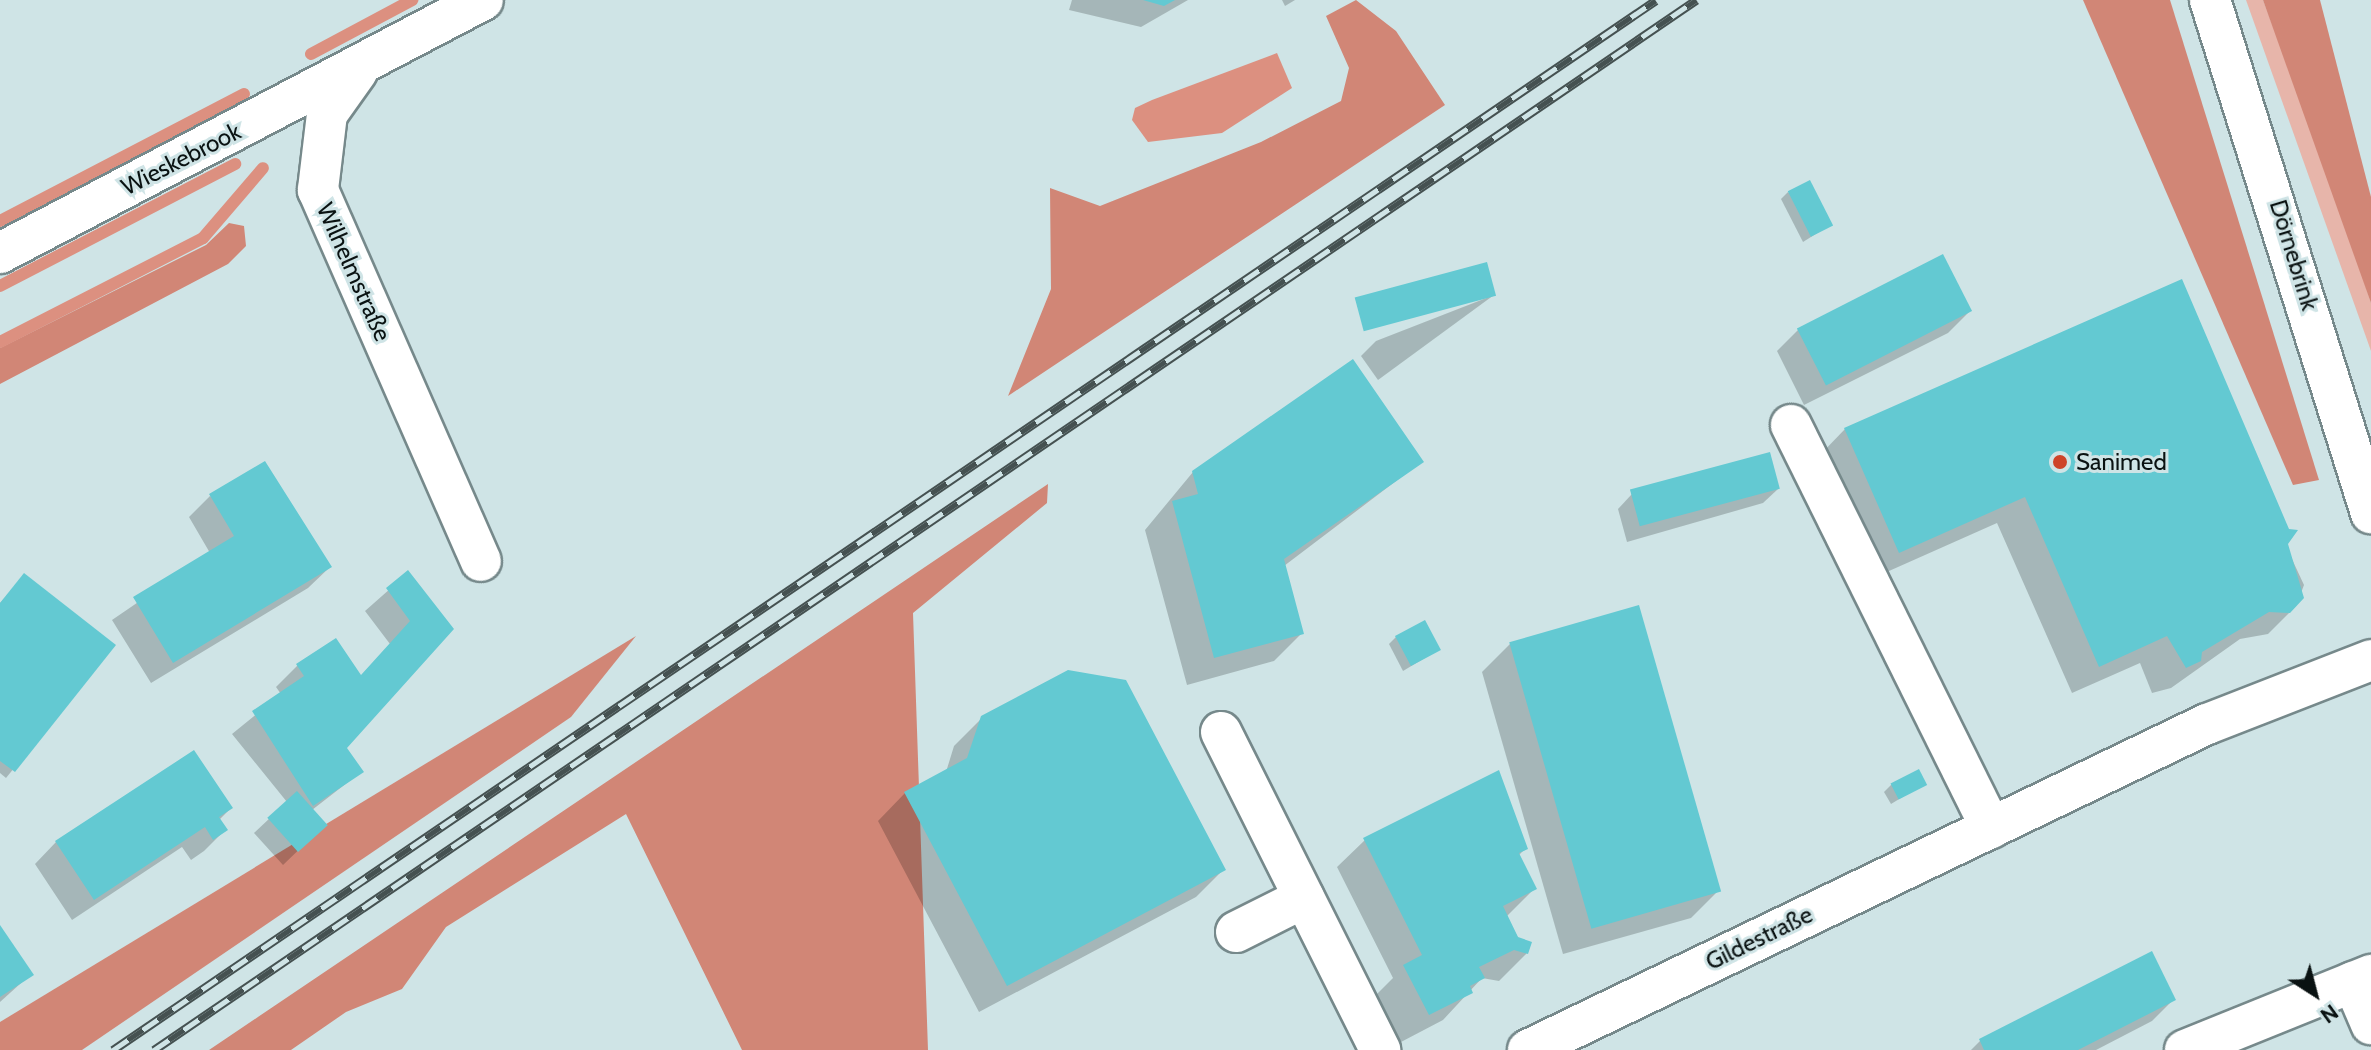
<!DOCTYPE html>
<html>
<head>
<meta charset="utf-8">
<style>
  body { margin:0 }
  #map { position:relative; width:2371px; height:1050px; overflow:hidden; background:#cfe4e6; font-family:Cabin,sans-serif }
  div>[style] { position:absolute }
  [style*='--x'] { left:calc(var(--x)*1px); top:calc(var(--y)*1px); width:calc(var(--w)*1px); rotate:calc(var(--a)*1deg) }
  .green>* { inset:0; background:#e7b5aa }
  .forest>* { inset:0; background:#d18676 }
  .water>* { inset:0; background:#dc9080 }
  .shadow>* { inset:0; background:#0003 }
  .stream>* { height:12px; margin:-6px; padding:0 6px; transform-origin:6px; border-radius:6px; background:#dc9080 }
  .building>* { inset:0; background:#63c9d2; transform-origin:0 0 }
  .roads { filter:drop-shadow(2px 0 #76898b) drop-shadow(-2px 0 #76898b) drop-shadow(0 2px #76898b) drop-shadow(0 -2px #76898b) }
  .minor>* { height:40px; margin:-20px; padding:0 20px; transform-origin:20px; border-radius:20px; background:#fff }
  .rail>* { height:9px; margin-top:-4.5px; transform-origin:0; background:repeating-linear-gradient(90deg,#cfe4e6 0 18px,#455151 0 36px); box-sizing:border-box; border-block:2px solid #455151 }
  .dots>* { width:22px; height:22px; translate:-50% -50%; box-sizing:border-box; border:4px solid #cfe4e6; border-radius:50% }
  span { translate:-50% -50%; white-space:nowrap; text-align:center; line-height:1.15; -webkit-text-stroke:6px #cfe4e6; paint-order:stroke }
  .street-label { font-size:24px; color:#0a1212 }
  .poi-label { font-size:24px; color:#0a1212 }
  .left { translate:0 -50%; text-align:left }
  .north { position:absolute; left:2275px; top:954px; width:80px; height:80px; -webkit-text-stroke:6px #cfe4e6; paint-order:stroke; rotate:144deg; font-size:22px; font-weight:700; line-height:32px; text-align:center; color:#0a1212 }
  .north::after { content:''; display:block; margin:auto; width:28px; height:36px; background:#0a1212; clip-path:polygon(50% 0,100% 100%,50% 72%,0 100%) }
</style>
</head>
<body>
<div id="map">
  <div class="green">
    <i style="clip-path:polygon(2246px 0,2263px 0,2332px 181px,2371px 303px,2371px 351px)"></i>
  </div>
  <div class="forest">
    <i style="clip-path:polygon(1356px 0,1396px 31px,1445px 105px,1008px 396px,1051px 289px,1050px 188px,1100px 206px,1261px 142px,1341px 101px,1349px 68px,1326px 16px)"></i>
    <i style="clip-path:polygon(2083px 0,2170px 0,2319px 480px,2293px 485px)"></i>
    <i style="clip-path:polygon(2263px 0,2320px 0,2371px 197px,2371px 303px)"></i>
    <i style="clip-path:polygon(229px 223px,244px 226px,246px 246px,228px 264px,0 384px,0 348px,206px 245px)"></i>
    <i style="clip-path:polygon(1048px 484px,1047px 503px,913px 613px,928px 1050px,742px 1050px,626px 814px,446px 927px,402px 989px,346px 1012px,291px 1050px,209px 1050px)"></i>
    <i style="clip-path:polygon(636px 636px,571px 717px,82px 1050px,0 1050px,0 1022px)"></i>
  </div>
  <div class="water">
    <i style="clip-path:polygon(1277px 53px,1292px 88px,1222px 133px,1148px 142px,1132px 120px,1135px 108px,1152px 100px)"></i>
  </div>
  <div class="shadow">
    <i style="clip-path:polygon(1072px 0,1188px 0,1141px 27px,1069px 10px)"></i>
    <i style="clip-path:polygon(1282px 0,1295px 0,1285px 6px)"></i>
    <i style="clip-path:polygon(1788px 192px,1830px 225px,1803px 242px,1781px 199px)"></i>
    <i style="clip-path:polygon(1494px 295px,1378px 380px,1361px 356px,1376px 341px)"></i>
    <i style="clip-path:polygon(1970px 311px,1948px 333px,1804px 405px,1777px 351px,1798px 330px)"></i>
    <i style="clip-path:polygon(1845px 429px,2285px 544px,2304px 585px,2296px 606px,2268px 634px,2240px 639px,2171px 688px,2152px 693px,2140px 663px,2072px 693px,1997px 523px,1871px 579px,1818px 457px)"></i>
    <i style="clip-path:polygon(1421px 462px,1284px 566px,1302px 633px,1274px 661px,1187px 685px,1145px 530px,1193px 472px)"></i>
    <i style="clip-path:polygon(1778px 489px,1763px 503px,1627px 542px,1618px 509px,1632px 494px)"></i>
    <i style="clip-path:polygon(210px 496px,330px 567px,308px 588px,151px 683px,112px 620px,210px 553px,189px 517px)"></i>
    <i style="clip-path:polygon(408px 573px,451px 629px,345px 748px,361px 772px,312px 810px,310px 839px,283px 865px,254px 833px,287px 802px,232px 734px,281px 694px,276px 687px,298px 665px,360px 677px,390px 644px,365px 611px)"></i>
    <i style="clip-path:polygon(25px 575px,113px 646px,6px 778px,0 773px,0 603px)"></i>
    <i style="clip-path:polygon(1396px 637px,1438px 650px,1403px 671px,1389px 644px)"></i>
    <i style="clip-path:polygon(1510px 644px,1719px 890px,1691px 918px,1563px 954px,1482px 672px)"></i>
    <i style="clip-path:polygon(982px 718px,1223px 870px,1196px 897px,979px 1012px,878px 821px,905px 793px,946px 772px,954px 746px)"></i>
    <i style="clip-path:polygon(1498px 772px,1526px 848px,1518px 856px,1534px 889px,1506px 917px,1527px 953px,1499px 981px,1482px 978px,1443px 1020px,1401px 1042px,1377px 994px,1393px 978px,1337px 867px,1365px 840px)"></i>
    <i style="clip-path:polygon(1924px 784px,1891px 804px,1884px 792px,1891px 785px)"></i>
    <i style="clip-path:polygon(231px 808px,219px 820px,225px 830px,204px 851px,191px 860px,182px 847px,72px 920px,35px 864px,56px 842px)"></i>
    <i style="clip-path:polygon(0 928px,31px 974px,0 1002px)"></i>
    <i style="clip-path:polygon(2174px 999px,2152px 1021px,2096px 1050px,1971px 1050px,1980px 1041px)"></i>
  </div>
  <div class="stream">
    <i style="--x:311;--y:54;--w:115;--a:-28.1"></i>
    <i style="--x:0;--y:221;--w:275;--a:-27.5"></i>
    <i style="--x:0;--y:286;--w:265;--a:-27.4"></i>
    <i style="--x:0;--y:342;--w:228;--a:-27.1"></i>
    <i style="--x:203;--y:238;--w:92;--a:-49.4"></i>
  </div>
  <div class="building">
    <i style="clip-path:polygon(1143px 0,1175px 0,1164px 6px)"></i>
    <i style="left:1810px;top:180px;width:51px;height:25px;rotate:63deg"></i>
    <i style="left:1943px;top:254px;width:64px;height:164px;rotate:63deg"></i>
    <i style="left:1487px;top:262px;width:35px;height:137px;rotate:75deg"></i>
    <i style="clip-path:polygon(2182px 279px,2289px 529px,2298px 530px,2288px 544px,2304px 598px,2290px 613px,2269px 612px,2202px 652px,2201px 661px,2186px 668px,2167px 636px,2099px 667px,2025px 497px,1899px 553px,1844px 428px)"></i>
    <i style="clip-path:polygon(1353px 359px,1424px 462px,1284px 559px,1304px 634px,1214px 658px,1172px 501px,1198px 494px,1192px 471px)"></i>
    <i style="left:1770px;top:452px;width:38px;height:145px;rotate:75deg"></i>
    <i style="clip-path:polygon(265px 461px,332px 567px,173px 663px,133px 597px,234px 536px,209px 494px)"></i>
    <i style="clip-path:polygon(408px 570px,454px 629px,347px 748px,364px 772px,313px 806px,252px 711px,304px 676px,296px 664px,336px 638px,361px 675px,410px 621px,386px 588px)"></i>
    <i style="clip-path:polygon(24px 573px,116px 645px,15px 772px,0 761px,0 603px)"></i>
    <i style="left:1639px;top:605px;width:298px;height:135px;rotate:74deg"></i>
    <i style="left:1425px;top:620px;width:34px;height:34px;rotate:62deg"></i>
    <i style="clip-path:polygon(1068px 670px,1126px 680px,1226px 870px,1007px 986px,904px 792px,967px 758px,981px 716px)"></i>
    <i style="clip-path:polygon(194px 750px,233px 808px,219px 817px,228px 830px,213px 840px,205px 827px,94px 900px,55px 841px)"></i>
    <i style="left:1919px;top:769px;width:18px;height:32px;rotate:63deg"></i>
    <i style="clip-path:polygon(1499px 770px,1528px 849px,1519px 853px,1537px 889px,1503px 906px,1518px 937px,1532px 942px,1528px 954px,1514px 950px,1479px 967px,1485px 978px,1470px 986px,1473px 993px,1429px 1015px,1403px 965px,1422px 955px,1363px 838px)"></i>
    <i style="left:297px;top:791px;width:46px;height:40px;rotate:48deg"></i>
    <i style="clip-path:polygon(0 925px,34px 975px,0 997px)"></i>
    <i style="clip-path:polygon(2152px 951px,2176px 1000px,2078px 1050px,1984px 1050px,1979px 1039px)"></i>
  </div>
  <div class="roads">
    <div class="minor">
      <i style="--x:2210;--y:0;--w:538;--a:72.58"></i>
      <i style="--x:357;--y:72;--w:52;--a:125.5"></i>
      <i style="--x:327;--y:114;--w:77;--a:96.8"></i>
      <i style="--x:318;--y:190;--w:405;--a:66.3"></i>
      <i style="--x:0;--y:253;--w:545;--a:-27.65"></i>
      <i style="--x:1791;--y:425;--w:450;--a:63.6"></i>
      <i style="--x:1221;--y:732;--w:356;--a:63.4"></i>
      <i style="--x:1236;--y:932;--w:76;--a:-26.6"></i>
      <i style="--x:2353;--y:982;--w:46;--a:66.8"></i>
      <i style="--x:1528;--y:1050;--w:753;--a:-25.65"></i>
      <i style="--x:2207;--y:724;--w:176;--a:-21.3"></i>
      <i style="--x:2185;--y:1050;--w:201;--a:-22"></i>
    </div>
  </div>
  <div class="rail">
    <i style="--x:113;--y:1050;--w:1866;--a:-34.23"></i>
    <i style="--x:154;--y:1050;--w:1866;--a:-34.25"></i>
  </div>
  <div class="dots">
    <i style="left:2060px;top:462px;background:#ce4329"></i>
  </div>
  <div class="street-label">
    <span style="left:181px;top:159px;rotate:-27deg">Wieskebrook</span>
    <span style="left:2294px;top:255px;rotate:73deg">Dörnebrink</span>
    <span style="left:354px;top:272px;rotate:66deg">Wilhelmstraße</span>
    <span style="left:1759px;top:938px;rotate:-26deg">Gildestraße</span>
  </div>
  <div class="poi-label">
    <span class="left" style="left:2076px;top:462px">Sanimed</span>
  </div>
  <div class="north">N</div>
</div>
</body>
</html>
